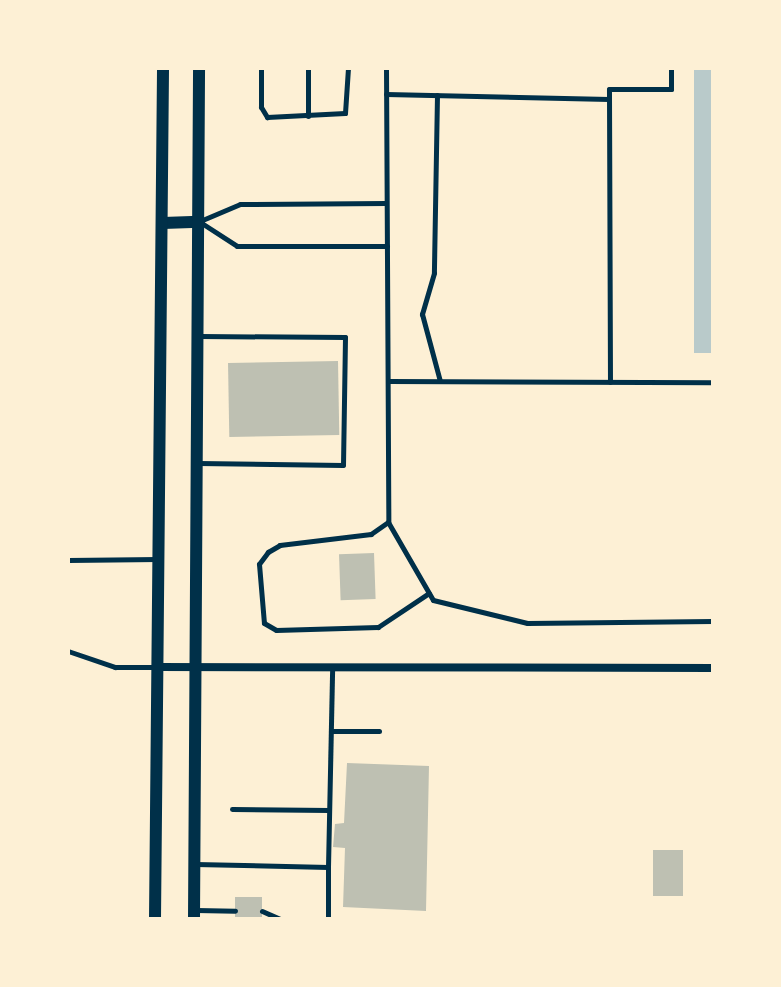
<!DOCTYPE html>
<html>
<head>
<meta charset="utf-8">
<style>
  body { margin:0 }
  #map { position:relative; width:781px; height:987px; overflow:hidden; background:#fdf0d5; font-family:"Noto Sans",sans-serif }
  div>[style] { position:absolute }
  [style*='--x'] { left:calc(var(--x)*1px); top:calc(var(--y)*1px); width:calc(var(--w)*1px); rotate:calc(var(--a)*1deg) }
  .green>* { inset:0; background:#b9caca; transform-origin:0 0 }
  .building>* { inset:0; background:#bec0b2; transform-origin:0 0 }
  .service>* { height:5px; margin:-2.5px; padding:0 2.5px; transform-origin:2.5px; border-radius:2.5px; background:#003049 }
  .minor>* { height:8px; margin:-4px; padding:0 4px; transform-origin:4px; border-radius:4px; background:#003049 }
  .tertiary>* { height:12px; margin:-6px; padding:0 6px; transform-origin:6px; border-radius:6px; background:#003049 }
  span { translate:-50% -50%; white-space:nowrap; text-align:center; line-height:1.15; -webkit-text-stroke:7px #fdf0d5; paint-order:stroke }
  .frame { position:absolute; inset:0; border:70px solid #fdf0d5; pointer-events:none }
</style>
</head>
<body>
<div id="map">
  <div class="green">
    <i style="left:694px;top:68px;width:19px;height:285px"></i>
  </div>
  <div class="building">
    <i style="left:338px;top:361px;width:74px;height:110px;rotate:89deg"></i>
    <i style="left:374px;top:553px;width:46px;height:35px;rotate:88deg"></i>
    <i style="clip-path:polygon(347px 763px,429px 766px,426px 911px,343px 907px,345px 848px,333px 847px,335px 824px,344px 823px)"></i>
    <i style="left:653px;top:850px;width:30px;height:46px"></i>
    <i style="left:235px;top:897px;width:27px;height:22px"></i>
  </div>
  <div class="service">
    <i style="--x:261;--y:68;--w:39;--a:90"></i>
    <i style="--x:261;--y:107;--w:12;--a:59"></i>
    <i style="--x:267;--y:117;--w:78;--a:-2.9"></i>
    <i style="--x:345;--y:113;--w:45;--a:-86.2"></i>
    <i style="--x:308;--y:68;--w:48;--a:90"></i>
    <i style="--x:386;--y:68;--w:454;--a:89.7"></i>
    <i style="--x:388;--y:522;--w:90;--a:60"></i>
    <i style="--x:433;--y:600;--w:97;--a:13.7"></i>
    <i style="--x:527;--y:623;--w:186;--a:-0.6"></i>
    <i style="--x:386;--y:94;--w:223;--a:1.3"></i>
    <i style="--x:437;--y:95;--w:178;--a:91"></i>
    <i style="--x:434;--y:273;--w:43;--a:106.3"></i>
    <i style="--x:422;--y:314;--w:69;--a:75"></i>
    <i style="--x:200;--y:221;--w:43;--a:-23"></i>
    <i style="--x:240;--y:204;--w:146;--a:-0.4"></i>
    <i style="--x:200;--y:222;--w:44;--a:33"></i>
    <i style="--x:237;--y:246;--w:150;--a:0"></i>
    <i style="--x:389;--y:381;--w:324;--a:0.2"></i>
    <i style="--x:610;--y:382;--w:293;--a:-90.2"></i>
    <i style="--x:609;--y:89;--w:62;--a:0"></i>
    <i style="--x:671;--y:89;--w:21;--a:-90"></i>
    <i style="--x:198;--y:463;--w:145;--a:0.8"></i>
    <i style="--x:343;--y:465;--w:128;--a:-89.1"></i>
    <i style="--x:345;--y:337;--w:145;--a:-179.6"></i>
    <i style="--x:388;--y:522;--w:21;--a:145"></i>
    <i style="--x:371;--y:534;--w:92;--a:173.1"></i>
    <i style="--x:280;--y:545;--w:14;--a:150"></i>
    <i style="--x:268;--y:552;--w:15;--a:127"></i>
    <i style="--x:259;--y:564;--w:59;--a:85.2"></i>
    <i style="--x:264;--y:623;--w:14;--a:30"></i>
    <i style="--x:276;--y:630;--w:102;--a:-1.7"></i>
    <i style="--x:378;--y:627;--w:61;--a:-33.7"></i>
    <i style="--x:68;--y:560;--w:90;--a:-0.6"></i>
    <i style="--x:68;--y:651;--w:50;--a:18.8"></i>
    <i style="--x:115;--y:667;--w:41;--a:0"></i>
    <i style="--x:331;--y:731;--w:48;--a:0"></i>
    <i style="--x:232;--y:809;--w:97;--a:0.6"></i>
    <i style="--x:195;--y:864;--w:133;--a:1.3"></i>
    <i style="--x:328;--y:867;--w:52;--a:90"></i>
    <i style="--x:328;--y:867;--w:199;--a:-88.8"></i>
    <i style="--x:196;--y:910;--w:39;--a:1"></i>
    <i style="--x:262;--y:911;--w:20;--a:24"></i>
  </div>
  <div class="minor">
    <i style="--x:157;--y:667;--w:556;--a:0.1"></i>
  </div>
  <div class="tertiary">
    <i style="--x:163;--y:223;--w:36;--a:-2"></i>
    <i style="--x:155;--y:919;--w:851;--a:-89.46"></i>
    <i style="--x:194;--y:919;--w:851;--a:-89.66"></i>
  </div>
  <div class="frame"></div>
</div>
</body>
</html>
